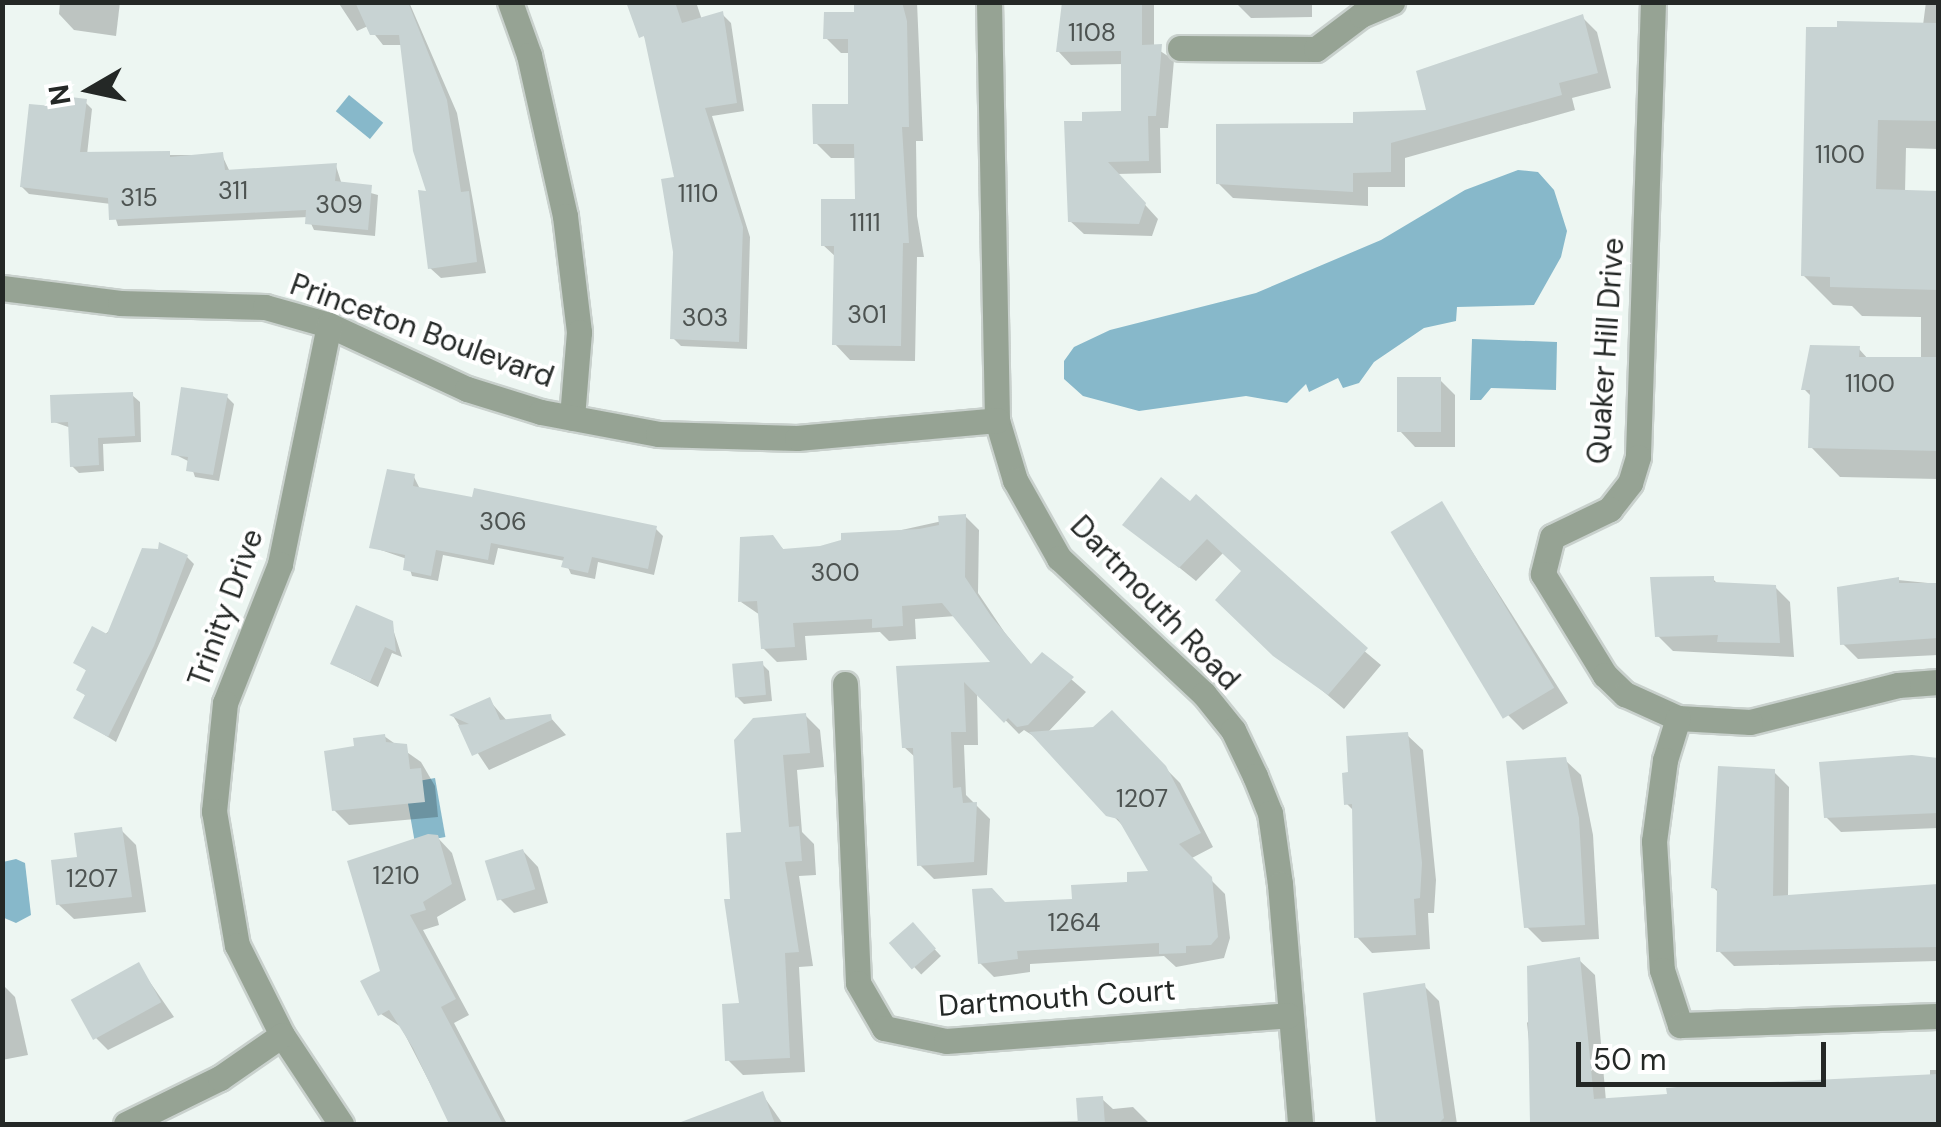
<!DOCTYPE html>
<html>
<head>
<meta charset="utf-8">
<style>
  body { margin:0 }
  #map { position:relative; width:1941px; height:1127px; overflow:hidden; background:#edf6f2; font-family:"DM Sans",sans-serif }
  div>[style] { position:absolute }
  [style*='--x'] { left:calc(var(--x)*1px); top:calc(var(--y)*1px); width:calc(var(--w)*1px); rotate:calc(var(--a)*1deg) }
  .water>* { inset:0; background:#87b8ca; transform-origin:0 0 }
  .shadow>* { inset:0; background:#0003; transform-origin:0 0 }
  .building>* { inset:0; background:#c8d3d3; transform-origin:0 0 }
  .roads { filter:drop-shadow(2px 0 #c9d1cd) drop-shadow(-2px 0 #c9d1cd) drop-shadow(0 2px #c9d1cd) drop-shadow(0 -2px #c9d1cd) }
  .street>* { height:25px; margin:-12.5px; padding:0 12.5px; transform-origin:12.5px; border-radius:12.5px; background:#96a394 }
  span { translate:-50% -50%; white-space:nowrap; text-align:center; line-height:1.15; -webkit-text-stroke:8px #fff; paint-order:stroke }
  .number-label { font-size:25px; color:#4d5351 }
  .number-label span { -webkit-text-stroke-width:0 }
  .street-label { font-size:30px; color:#242826 }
  .frame { position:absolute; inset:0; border:5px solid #242826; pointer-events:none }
  .north { position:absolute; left:40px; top:40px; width:100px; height:100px; -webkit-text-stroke:8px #fff; paint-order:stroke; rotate:261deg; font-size:28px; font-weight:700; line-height:40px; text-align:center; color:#242826 }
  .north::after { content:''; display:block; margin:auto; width:35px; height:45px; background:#242826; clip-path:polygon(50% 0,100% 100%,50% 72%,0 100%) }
  .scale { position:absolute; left:1576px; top:1042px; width:250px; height:45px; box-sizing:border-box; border:5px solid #242826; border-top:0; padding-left:12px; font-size:30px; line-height:35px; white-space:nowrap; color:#242826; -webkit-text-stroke:8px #fff; paint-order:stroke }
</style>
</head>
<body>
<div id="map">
  <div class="water">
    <i style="left:349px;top:95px;width:44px;height:21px;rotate:39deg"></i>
    <i style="clip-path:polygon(1518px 170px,1538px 172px,1554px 190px,1567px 231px,1561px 257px,1534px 305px,1457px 307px,1456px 321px,1424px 328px,1374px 362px,1359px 383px,1343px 388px,1338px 378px,1309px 392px,1306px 384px,1287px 403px,1246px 396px,1139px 411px,1083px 396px,1064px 379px,1064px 361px,1074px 347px,1110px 330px,1256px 293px,1381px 240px,1465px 190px)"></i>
    <i style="clip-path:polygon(1472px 339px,1557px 342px,1556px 390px,1491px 388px,1481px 400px,1470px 400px)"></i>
    <i style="left:435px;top:778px;width:60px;height:31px;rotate:80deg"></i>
    <i style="clip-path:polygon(16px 859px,25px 863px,31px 915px,16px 923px,2px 917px,3px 862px)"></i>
  </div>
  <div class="shadow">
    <i style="clip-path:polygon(60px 2px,120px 2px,116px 36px,74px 30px,59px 14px)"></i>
    <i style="clip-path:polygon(338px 2px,409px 2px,457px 113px,486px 273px,441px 278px,430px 268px,430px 194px,403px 45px,383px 45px,368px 26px,357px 31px)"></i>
    <i style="clip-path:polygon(627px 2px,696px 2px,702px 20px,722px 14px,731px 23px,744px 111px,712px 116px,750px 237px,747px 349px,681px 346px,673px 338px,677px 179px,648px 44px)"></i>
    <i style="clip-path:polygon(856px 2px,917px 2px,923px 141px,916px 141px,917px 216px,924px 257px,917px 257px,915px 361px,850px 360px,835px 344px,837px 258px,823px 245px,858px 201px,857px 158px,831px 158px,816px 143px,851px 106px,851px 53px,841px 53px,826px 38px,856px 15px)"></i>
    <i style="clip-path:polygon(1067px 2px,1154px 2px,1154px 47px,1174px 60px,1168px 128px,1160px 128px,1161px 173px,1117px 174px,1158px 219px,1152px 236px,1084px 234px,1070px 221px,1085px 123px,1124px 113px,1124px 64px,1071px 65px,1058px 51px)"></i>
    <i style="clip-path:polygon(1235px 2px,1312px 2px,1312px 17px,1251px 18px)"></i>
    <i style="clip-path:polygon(1926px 2px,1938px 2px,1938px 149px,1906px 148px,1905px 193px,1938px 193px,1938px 479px,1840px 477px,1811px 447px,1812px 397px,1804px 389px,1859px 349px,1869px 360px,1921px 360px,1921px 317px,1862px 316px,1852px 306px,1833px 305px,1803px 275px,1923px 25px)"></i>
    <i style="clip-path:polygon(1582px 17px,1597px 32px,1611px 88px,1572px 98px,1575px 110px,1405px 158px,1405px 187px,1368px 187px,1368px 206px,1233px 198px,1218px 183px,1355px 125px,1429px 112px)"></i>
    <i style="clip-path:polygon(85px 102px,92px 109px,87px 155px,222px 155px,230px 172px,336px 166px,342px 185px,378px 195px,375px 236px,314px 230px,308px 217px,118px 226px,111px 204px,29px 194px,22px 187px,54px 109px)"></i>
    <i style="clip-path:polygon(1440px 380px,1455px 395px,1455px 447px,1415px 447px,1400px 431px)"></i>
    <i style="clip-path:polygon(132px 395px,140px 402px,141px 442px,103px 444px,104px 471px,79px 473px,72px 466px,71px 428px,54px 422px)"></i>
    <i style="clip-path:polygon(227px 397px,234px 404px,219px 481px,195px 477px,190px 462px,174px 454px)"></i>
    <i style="clip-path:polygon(414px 477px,420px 489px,656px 529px,663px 536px,654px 575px,598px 562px,595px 579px,571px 574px,565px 561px,498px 548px,494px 565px,443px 555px,438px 581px,412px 576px,407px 559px,372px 547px)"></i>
    <i style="clip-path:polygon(1161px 480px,1381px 665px,1344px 709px,1233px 615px,1244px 572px,1224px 552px,1196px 581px,1125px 524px)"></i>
    <i style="clip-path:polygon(1442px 504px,1568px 703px,1523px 730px,1508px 715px)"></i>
    <i style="clip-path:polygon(965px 516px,979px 530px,978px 593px,1005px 633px,1032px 666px,1043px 655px,1086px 692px,1047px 733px,1094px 729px,1112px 714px,1180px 783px,1213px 847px,1190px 859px,1225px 894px,1230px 938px,1224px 958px,1176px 967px,1164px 956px,1030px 964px,1030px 972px,994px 977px,980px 963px,1005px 904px,1074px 901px,1152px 873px,1127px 830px,1038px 739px,1024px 730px,1019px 734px,977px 691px,978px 745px,964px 745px,966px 795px,990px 819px,987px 875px,934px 879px,920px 865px,916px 758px,904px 747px,898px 668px,995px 664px,956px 616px,915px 619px,916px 639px,889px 641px,880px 632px,805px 636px,807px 660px,777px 662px,763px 648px,760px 615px,741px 602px,772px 538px,785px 551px,820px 548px)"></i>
    <i style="clip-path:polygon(187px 557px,194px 564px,116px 742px,76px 717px,87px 697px,79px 689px,88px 672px,76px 662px)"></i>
    <i style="clip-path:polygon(1712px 578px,1719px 585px,1775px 587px,1790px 602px,1794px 657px,1673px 651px,1658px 636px)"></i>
    <i style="clip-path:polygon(1898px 580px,1938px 584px,1938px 655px,1858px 659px,1843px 644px)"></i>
    <i style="clip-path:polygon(391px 623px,402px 657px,392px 653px,378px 687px,333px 664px)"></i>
    <i style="clip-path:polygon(762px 664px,769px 671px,772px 701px,744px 704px,737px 697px)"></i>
    <i style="clip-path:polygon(489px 700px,508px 722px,550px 717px,566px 735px,489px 770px,453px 716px)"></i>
    <i style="clip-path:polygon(805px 715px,820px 730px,824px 767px,797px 770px,802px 832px,814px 844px,816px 875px,799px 876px,813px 966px,799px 967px,805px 1072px,743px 1075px,728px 1060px,742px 1005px,733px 901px,743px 835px,736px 741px)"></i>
    <i style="clip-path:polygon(1407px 735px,1423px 750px,1436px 880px,1434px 913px,1428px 913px,1430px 949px,1372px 953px,1357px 937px,1355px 812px,1347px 804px)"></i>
    <i style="clip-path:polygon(384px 736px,421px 762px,435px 786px,438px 817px,349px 825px,334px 810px,356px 748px)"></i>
    <i style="clip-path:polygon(1565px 760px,1581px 775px,1593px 835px,1599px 939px,1542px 942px,1527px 927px)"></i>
    <i style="clip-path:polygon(1938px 762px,1938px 828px,1841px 832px,1826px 817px,1822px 765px)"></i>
    <i style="clip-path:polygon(1774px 772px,1789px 787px,1788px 897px,1938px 887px,1938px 961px,1734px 966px,1719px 951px,1719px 893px,1713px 887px)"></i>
    <i style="clip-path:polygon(121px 830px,136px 845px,146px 912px,74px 919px,58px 904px,79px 859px)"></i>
    <i style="clip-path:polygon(437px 837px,452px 853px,466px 900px,437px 917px,439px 925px,423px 930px,469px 1015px,454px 1023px,507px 1124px,451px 1124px,401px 1027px,381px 1014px,383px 972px)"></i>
    <i style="clip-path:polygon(523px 851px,538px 867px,548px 903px,514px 913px,499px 898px)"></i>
    <i style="left:913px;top:926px;width:41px;height:27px;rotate:47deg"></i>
    <i style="clip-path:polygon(1579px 960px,1595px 975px,1606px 1101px,1930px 1077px,1930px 1070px,1938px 1070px,1938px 1124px,1538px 1124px,1527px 1023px)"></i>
    <i style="clip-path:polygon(138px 965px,174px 1017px,108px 1050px,93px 1035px)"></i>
    <i style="clip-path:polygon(2px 984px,15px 997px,28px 1055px,2px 1060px)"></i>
    <i style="clip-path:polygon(1424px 986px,1439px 1001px,1457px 1124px,1380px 1124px,1366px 995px)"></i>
    <i style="clip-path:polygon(762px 1094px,783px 1124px,726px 1124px,721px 1110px)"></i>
    <i style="clip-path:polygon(1102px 1099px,1113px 1109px,1133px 1107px,1148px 1122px,1192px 1124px,899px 1124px,1081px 1121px)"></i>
  </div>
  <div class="building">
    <i style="clip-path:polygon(355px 2px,408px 2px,447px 100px,461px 192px,469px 191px,477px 262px,428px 269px,418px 190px,426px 191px,413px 151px,399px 35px,370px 35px)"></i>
    <i style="clip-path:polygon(626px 2px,675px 2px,682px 23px,723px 11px,737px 103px,705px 108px,743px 227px,739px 342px,670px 339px,673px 252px,661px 179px,674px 177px,644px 36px,639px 38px)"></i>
    <i style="clip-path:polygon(854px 2px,902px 2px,907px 21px,909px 127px,902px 127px,909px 243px,903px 243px,901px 346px,832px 345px,834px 246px,821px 246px,821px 199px,855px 199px,854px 144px,813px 144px,812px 104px,848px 104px,848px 39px,823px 39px,824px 12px,854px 12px)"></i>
    <i style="clip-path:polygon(1062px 2px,1142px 2px,1142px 45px,1162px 44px,1156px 116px,1148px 116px,1149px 161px,1108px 162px,1146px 203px,1139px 224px,1068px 222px,1064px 121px,1082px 121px,1082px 112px,1121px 111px,1121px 51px,1056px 52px)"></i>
    <i style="clip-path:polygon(1583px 14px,1598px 73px,1559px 83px,1562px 95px,1391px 143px,1391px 172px,1353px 173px,1353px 192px,1216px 184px,1216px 124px,1353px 123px,1353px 112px,1426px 110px,1416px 71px)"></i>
    <i style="clip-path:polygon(1837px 21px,1938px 23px,1938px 121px,1878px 120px,1876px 189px,1938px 191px,1938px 290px,1830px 287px,1830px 277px,1801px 276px,1806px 27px,1837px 27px)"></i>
    <i style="clip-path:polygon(54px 95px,87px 99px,80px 152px,170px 151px,170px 157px,223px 152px,225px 170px,337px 163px,335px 181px,372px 185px,368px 230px,305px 224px,306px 210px,109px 220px,108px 198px,20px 187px,29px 104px,52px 106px)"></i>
    <i style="clip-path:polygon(1810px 345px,1860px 346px,1859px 357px,1938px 357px,1938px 451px,1808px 448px,1810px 390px,1801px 390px)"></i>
    <i style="left:1397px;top:377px;width:44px;height:55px"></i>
    <i style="clip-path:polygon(181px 387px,228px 394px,213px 475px,186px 471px,188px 457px,171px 455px)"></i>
    <i style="clip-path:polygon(133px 392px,135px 436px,98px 438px,99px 465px,70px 467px,68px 422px,51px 423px,50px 395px)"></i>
    <i style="clip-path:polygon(387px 469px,415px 474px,413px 486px,472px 497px,474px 488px,657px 526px,648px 569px,592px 557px,588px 573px,561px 567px,564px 557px,491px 543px,488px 560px,436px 550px,431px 576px,403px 570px,405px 555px,369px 548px)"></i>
    <i style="clip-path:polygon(1161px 477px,1190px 501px,1196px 494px,1368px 648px,1328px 695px,1273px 656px,1215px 600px,1241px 571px,1207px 539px,1179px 568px,1122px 525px)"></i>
    <i style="left:1442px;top:501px;width:218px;height:60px;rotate:59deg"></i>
    <i style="clip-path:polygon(966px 514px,965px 577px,991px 616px,1031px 664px,1042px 652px,1074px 677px,1028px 725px,1017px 727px,1008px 718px,1004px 723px,964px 682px,966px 732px,951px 732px,953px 788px,961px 787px,963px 803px,977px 802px,974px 862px,917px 866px,913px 748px,902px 748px,896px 666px,990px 662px,942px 603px,902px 606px,903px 626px,872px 628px,872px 619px,793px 623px,795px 647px,761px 649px,757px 601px,738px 602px,740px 537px,773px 535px,783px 549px,820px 546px,841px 540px,841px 533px,919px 529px,939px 525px,938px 516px)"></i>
    <i style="clip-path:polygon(159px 542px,188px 555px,154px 646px,108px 737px,73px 718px,85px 695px,76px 690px,86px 670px,73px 663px,92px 626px,107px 634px,142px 548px,158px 549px)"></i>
    <i style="clip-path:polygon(1714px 576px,1714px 582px,1776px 585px,1780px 643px,1717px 642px,1718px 635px,1655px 637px,1650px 577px)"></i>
    <i style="clip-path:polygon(1899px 577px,1899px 583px,1938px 583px,1938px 638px,1840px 645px,1837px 587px)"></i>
    <i style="clip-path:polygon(356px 605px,393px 621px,396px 652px,385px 647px,370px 682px,330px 664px)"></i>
    <i style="left:763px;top:661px;width:34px;height:31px;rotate:85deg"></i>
    <i style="clip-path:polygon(490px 697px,500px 720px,551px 714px,552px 720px,472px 756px,458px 725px,469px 724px,449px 715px)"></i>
    <i style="clip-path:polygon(1112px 710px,1166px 766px,1201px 833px,1179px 844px,1212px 877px,1218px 937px,1211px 945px,1186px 946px,1186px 953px,1159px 954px,1159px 943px,1017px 951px,1018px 959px,978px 964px,972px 889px,992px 888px,1005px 902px,1072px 899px,1071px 885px,1127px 882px,1127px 872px,1148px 871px,1118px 819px,1106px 816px,1029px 732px,1093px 727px)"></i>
    <i style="clip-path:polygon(806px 713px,810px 753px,783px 755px,789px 827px,799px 826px,802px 861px,785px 862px,799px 952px,785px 953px,790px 1058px,725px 1061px,722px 1004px,739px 1003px,724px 899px,730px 899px,726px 833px,741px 832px,734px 740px,753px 718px)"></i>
    <i style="clip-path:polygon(1408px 732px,1422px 863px,1420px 898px,1414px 899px,1416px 935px,1354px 938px,1352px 804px,1344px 805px,1342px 773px,1348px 772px,1346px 736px)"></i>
    <i style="clip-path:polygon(385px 734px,386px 742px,407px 744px,410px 769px,421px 768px,425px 802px,332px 811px,324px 751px,354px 746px,353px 738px)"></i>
    <i style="clip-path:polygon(1912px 755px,1938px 758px,1938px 813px,1824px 818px,1819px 762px)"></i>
    <i style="clip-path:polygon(1566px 757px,1579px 818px,1585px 925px,1524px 928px,1506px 761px)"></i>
    <i style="clip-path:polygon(1718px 766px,1775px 769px,1773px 896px,1938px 884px,1938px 947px,1716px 952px,1717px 889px,1711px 888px)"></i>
    <i style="clip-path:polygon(122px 827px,132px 897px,56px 905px,51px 860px,77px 857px,74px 833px)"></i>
    <i style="clip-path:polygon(428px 834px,438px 835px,452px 884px,423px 902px,426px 910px,410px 915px,456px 999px,441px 1007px,503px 1124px,449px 1124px,413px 1048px,389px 1010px,378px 1016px,360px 981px,380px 971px,347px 861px)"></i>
    <i style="left:523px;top:849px;width:42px;height:40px;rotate:73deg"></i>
    <i style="left:913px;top:922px;width:35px;height:32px;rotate:49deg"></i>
    <i style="clip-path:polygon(1580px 957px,1594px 1099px,1667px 1094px,1666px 1088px,1688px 1086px,1938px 1074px,1938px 1123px,1530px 1124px,1527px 966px)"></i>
    <i style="left:139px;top:962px;width:46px;height:78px;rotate:61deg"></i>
    <i style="clip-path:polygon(1425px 983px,1444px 1118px,1438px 1124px,1376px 1124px,1363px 993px)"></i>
    <i style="clip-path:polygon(763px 1091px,775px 1124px,682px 1124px,681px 1122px)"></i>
    <i style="left:1103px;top:1096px;width:28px;height:27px;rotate:86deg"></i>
  </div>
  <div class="roads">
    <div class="street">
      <i style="--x:510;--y:2;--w:56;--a:70.3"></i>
      <i style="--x:529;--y:55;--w:165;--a:77.4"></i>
      <i style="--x:565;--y:216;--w:117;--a:83.1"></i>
      <i style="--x:579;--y:332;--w:86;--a:94.7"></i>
      <i style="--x:989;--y:2;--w:418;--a:88.9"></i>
      <i style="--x:997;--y:420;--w:63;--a:73.3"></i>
      <i style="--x:1015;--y:480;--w:90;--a:60.6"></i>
      <i style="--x:1059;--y:558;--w:199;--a:43.2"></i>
      <i style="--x:1204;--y:694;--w:46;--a:51.1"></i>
      <i style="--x:1233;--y:730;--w:51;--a:64.4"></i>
      <i style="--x:1255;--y:776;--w:40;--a:68"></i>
      <i style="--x:1270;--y:813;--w:72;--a:82"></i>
      <i style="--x:1280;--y:884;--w:241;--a:85.2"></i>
      <i style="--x:1653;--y:2;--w:455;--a:91.9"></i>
      <i style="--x:1638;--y:457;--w:27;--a:107"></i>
      <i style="--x:1630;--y:483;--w:33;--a:128"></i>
      <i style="--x:1610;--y:509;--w:64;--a:154.2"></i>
      <i style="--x:1552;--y:537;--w:38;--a:104"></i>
      <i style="--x:1543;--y:574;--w:119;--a:58.5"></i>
      <i style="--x:1605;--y:675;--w:28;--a:44"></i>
      <i style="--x:1625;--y:694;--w:58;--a:24.4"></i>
      <i style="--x:1180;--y:48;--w:136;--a:0.4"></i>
      <i style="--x:1316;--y:49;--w:56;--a:-37.1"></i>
      <i style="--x:1361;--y:15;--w:34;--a:-23"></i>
      <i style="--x:2;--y:288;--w:119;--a:7.2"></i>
      <i style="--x:120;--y:303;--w:145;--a:1.6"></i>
      <i style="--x:265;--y:307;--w:66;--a:15.7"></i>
      <i style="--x:329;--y:325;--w:152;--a:24.9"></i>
      <i style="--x:467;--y:389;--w:77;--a:17.3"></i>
      <i style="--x:541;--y:412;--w:119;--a:10.6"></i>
      <i style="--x:658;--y:434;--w:139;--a:1.6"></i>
      <i style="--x:797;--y:438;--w:201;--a:-5.1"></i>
      <i style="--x:329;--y:325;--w:244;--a:101.6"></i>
      <i style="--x:280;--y:564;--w:149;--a:111.6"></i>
      <i style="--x:225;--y:703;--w:109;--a:95.8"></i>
      <i style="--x:214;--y:811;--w:136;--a:80.3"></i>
      <i style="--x:237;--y:945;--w:101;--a:63.4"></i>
      <i style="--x:282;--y:1035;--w:107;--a:56.5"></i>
      <i style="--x:1938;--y:682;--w:40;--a:175.7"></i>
      <i style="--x:1898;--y:685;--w:153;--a:166"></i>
      <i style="--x:1750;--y:722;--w:72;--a:-176.8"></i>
      <i style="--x:1678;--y:718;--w:44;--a:107.2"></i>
      <i style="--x:1665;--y:760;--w:82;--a:97.7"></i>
      <i style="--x:1654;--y:841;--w:129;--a:86.5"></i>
      <i style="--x:1662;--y:970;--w:58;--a:71.9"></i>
      <i style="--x:1680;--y:1025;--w:258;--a:-2"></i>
      <i style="--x:845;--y:684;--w:299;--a:87.5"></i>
      <i style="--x:858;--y:983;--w:52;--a:60"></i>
      <i style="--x:884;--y:1028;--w:63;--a:11.8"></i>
      <i style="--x:946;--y:1041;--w:343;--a:-4.3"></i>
      <i style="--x:126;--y:1124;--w:105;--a:-26.1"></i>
      <i style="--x:220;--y:1078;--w:75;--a:-34.7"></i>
    </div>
  </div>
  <div class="number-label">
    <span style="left:1092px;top:33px">1108</span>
    <span style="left:1840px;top:155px">1100</span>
    <span style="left:233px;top:191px">311</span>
    <span style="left:698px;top:194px">1110</span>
    <span style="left:139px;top:198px">315</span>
    <span style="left:339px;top:205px">309</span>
    <span style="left:865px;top:223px">1111</span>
    <span style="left:867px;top:315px">301</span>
    <span style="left:705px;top:318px">303</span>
    <span style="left:1870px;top:384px">1100</span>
    <span style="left:503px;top:522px">306</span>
    <span style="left:835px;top:573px">300</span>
    <span style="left:1142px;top:799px">1207</span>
    <span style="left:396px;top:876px">1210</span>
    <span style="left:92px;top:879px">1207</span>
    <span style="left:1074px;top:923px">1264</span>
  </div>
  <div class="street-label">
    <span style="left:422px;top:331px;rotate:20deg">Princeton Boulevard</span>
    <span style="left:1606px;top:351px;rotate:-86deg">Quaker Hill Drive</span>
    <span style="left:1155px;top:603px;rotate:46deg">Dartmouth Road</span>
    <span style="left:226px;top:608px;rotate:-70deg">Trinity Drive</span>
    <span style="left:1057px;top:998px;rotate:-4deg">Dartmouth Court</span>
  </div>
  <div class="frame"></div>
  <div class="north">N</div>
  <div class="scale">50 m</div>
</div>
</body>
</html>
